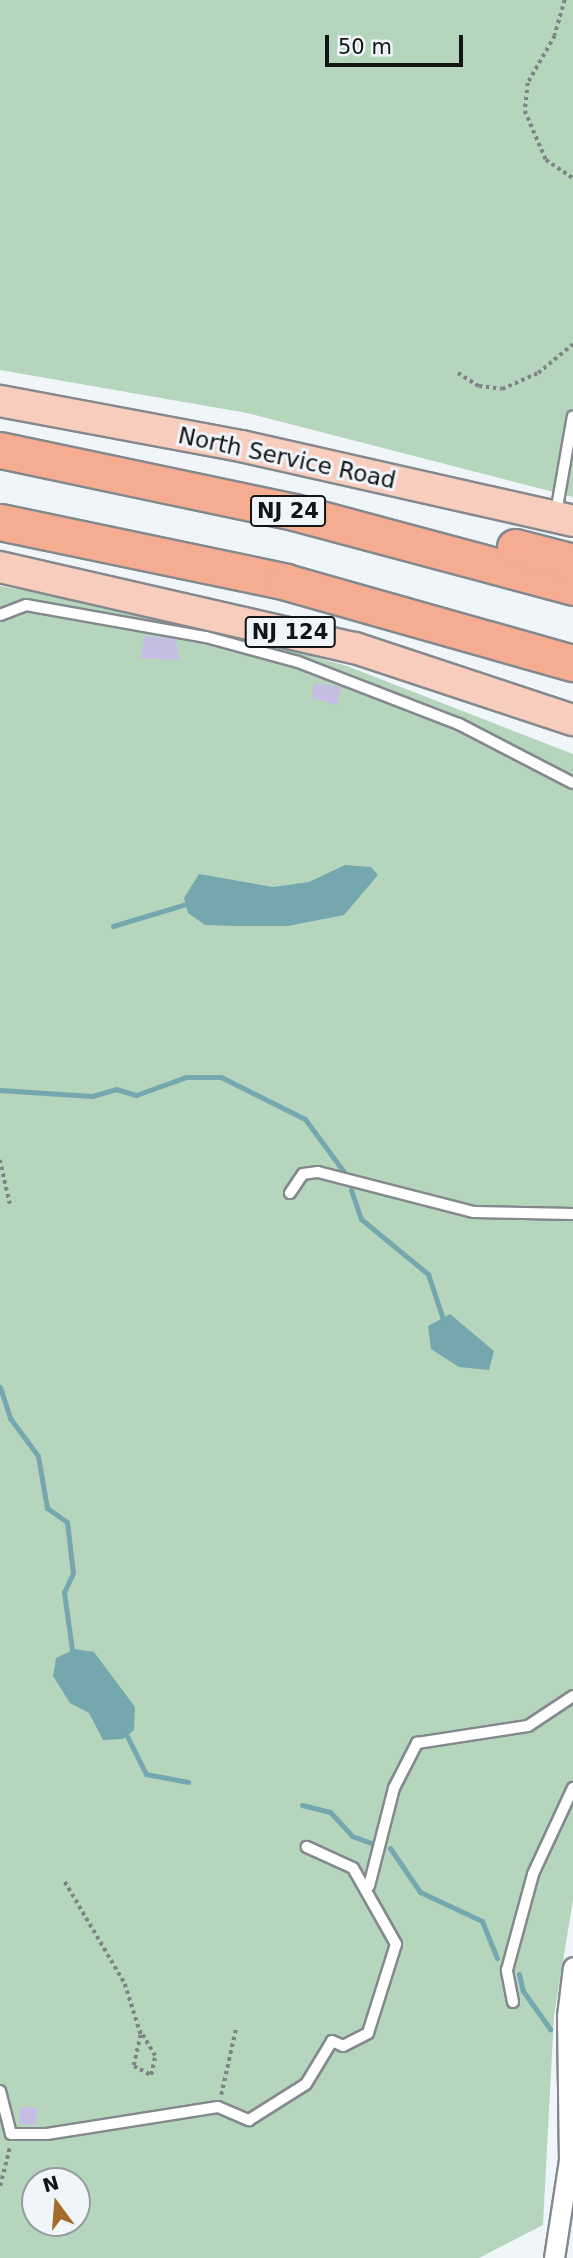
<!DOCTYPE html>
<html>
<head>
<meta charset="utf-8">
<style>
  body { margin:0 }
  #map { position:relative; width:573px; height:2258px; overflow:hidden; background:#f0f5fa; font-family:"DejaVu Sans",sans-serif }
  div>[style] { position:absolute }
  [style*='--x'] { left:calc(var(--x)*1px); top:calc(var(--y)*1px); width:calc(var(--w)*1px); rotate:calc(var(--a)*1deg) }
  .green>* { inset:0; background:#b5d6bd }
  .water>* { inset:0; background:#75a8ae }
  .stream>* { height:5px; margin:-2.5px; padding:0 2.5px; transform-origin:2.5px; border-radius:2.5px; background:#75a8ae }
  .building>* { inset:0; background:#c6bde4; transform-origin:0 0 }
  .path>* { height:3.5px; margin-top:-1.75px; transform-origin:0; background:repeating-linear-gradient(90deg,#808386 0 3.5px,transparent 0 7px) }
  .roads { filter:drop-shadow(2px 0 #84898e) drop-shadow(-2px 0 #84898e) drop-shadow(0 2px #84898e) drop-shadow(0 -2px #84898e) }
  .service>* { height:10px; margin:-5px; padding:0 5px; transform-origin:5px; border-radius:5px; background:#fff }
  .minor>* { height:19px; margin:-9.5px; padding:0 9.5px; transform-origin:9.5px; border-radius:9.5px; background:#fff }
  .primary>* { height:30px; margin:-15px; padding:0 15px; transform-origin:15px; border-radius:15px; background:#f9cdbd }
  .motorway>* { height:35px; margin:-17.5px; padding:0 17.5px; transform-origin:17.5px; border-radius:17.5px; background:#f5ac91 }
  span { translate:-50% -50%; white-space:nowrap; text-align:center; line-height:1.15; -webkit-text-stroke:6px #f0f5fa; paint-order:stroke }
  .shield-label span { padding:2px 5px; background:#f0f5fa; border:2px solid; border-radius:5px; -webkit-text-stroke-width:0 }
  .shield-label { font-size:21px; color:#121416; font-weight:700 }
  .street-label { font-size:23px; color:#121416 }
  .north { position:absolute; left:21px; top:2167px; width:70px; height:70px; box-sizing:border-box; background:#f0f5fa; border:2px solid #979b9f; border-radius:50%; rotate:344deg; font-size:19px; font-weight:700; line-height:28px; text-align:center; color:#121416 }
  .north::after { content:''; display:block; margin:auto; width:24px; height:32px; background:#a46b2a; clip-path:polygon(50% 0,100% 100%,50% 72%,0 100%) }
  .scale { position:absolute; left:325px; top:35px; width:138px; height:32px; box-sizing:border-box; border:4px solid #121416; border-top:0; padding-left:9px; font-size:21px; line-height:24px; white-space:nowrap; color:#121416; -webkit-text-stroke:5px #f0f5fa; paint-order:stroke }
</style>
</head>
<body>
<div id="map">
  <div class="green">
    <i style="clip-path:polygon(0 0,573px 0,573px 497px,247px 413px,0 370px)"></i>
    <i style="clip-path:polygon(evenodd,0 586px,181px 620px,347px 666px,573px 754px,573px 1900px,554px 2016px,543px 2225px,479px 2258px,0 2258px,0 586px,35px 2181px,77px 2181px,77px 2223px,35px 2223px,35px 2181px)"></i>
  </div>
  <div class="water">
    <i style="clip-path:polygon(345px 865px,371px 867px,378px 875px,344px 915px,288px 926px,235px 926px,205px 925px,188px 913px,184px 898px,199px 874px,273px 887px,309px 882px)"></i>
    <i style="clip-path:polygon(450px 1314px,494px 1351px,489px 1370px,459px 1367px,431px 1349px,428px 1326px)"></i>
    <i style="clip-path:polygon(75px 1649px,94px 1652px,135px 1707px,134px 1730px,123px 1739px,103px 1740px,89px 1713px,70px 1703px,53px 1676px,56px 1658px)"></i>
  </div>
  <div class="stream">
    <i style="--x:113;--y:926;--w:76;--a:-16.8"></i>
    <i style="--x:0;--y:1090;--w:92;--a:3.7"></i>
    <i style="--x:92;--y:1096;--w:25;--a:-16"></i>
    <i style="--x:116;--y:1089;--w:21;--a:17"></i>
    <i style="--x:136;--y:1095;--w:53;--a:-19.8"></i>
    <i style="--x:186;--y:1077;--w:35;--a:0"></i>
    <i style="--x:221;--y:1077;--w:94;--a:26.6"></i>
    <i style="--x:305;--y:1119;--w:76;--a:53.6"></i>
    <i style="--x:351;--y:1190;--w:31;--a:71"></i>
    <i style="--x:361;--y:1219;--w:87;--a:39.4"></i>
    <i style="--x:428;--y:1274;--w:51;--a:71.6"></i>
    <i style="--x:0;--y:1387;--w:33;--a:72"></i>
    <i style="--x:10;--y:1418;--w:47;--a:53.6"></i>
    <i style="--x:38;--y:1456;--w:53;--a:80.2"></i>
    <i style="--x:47;--y:1508;--w:24;--a:35"></i>
    <i style="--x:67;--y:1522;--w:51;--a:83.3"></i>
    <i style="--x:73;--y:1573;--w:21;--a:115"></i>
    <i style="--x:64;--y:1592;--w:59;--a:82.1"></i>
    <i style="--x:125;--y:1732;--w:47;--a:63.4"></i>
    <i style="--x:146;--y:1774;--w:43;--a:10.8"></i>
    <i style="--x:302;--y:1805;--w:29;--a:14"></i>
    <i style="--x:330;--y:1812;--w:33;--a:47"></i>
    <i style="--x:352;--y:1836;--w:23;--a:20"></i>
    <i style="--x:390;--y:1848;--w:53;--a:55.7"></i>
    <i style="--x:420;--y:1892;--w:68;--a:25.1"></i>
    <i style="--x:482;--y:1921;--w:40;--a:68"></i>
    <i style="--x:519;--y:1974;--w:17;--a:77"></i>
    <i style="--x:523;--y:1991;--w:47;--a:54.6"></i>
  </div>
  <div class="building">
    <i style="clip-path:polygon(145px 636px,176px 639px,179px 660px,140px 658px)"></i>
    <i style="clip-path:polygon(314px 683px,341px 687px,337px 705px,312px 698px)"></i>
    <i style="left:20px;top:2107px;width:17px;height:17px;rotate:3deg"></i>
  </div>
  <div class="path">
    <i style="--x:565;--y:0;--w:37;--a:106"></i>
    <i style="--x:555;--y:36;--w:54;--a:119.9"></i>
    <i style="--x:528;--y:83;--w:28;--a:96"></i>
    <i style="--x:525;--y:111;--w:53;--a:66.8"></i>
    <i style="--x:546;--y:160;--w:32;--a:34"></i>
    <i style="--x:458;--y:373;--w:25;--a:32"></i>
    <i style="--x:479;--y:386;--w:23;--a:7"></i>
    <i style="--x:502;--y:389;--w:39;--a:-24"></i>
    <i style="--x:538;--y:373;--w:45;--a:-39.6"></i>
    <i style="--x:0;--y:1160;--w:45;--a:77.2"></i>
    <i style="--x:65;--y:1882;--w:118;--a:59.5"></i>
    <i style="--x:125;--y:1984;--w:53;--a:72.6"></i>
    <i style="--x:141;--y:2035;--w:32;--a:103"></i>
    <i style="--x:134;--y:2066;--w:19;--a:28"></i>
    <i style="--x:151;--y:2075;--w:19;--a:-78"></i>
    <i style="--x:155;--y:2056;--w:29;--a:-121"></i>
    <i style="--x:221;--y:2095;--w:69;--a:-77.4"></i>
    <i style="--x:0;--y:2186;--w:41;--a:-76"></i>
  </div>
  <div class="roads">
    <div class="service">
      <i style="--x:556;--y:513;--w:98;--a:-80.1"></i>
      <i style="--x:0;--y:615;--w:28;--a:-21"></i>
      <i style="--x:26;--y:605;--w:183;--a:10.1"></i>
      <i style="--x:206;--y:637;--w:95;--a:15.2"></i>
      <i style="--x:298;--y:662;--w:173;--a:21.1"></i>
      <i style="--x:459;--y:724;--w:128;--a:27.4"></i>
      <i style="--x:290;--y:1193;--w:23;--a:-56"></i>
      <i style="--x:303;--y:1174;--w:15;--a:-8"></i>
      <i style="--x:318;--y:1172;--w:161;--a:14.4"></i>
      <i style="--x:474;--y:1212;--w:99;--a:1.2"></i>
      <i style="--x:369;--y:1886;--w:101;--a:-75.7"></i>
      <i style="--x:394;--y:1788;--w:51;--a:-62.9"></i>
      <i style="--x:417;--y:1743;--w:112;--a:-8.7"></i>
      <i style="--x:528;--y:1726;--w:54;--a:-33.7"></i>
      <i style="--x:513;--y:2002;--w:33;--a:-101"></i>
      <i style="--x:507;--y:1970;--w:99;--a:-74.8"></i>
      <i style="--x:533;--y:1874;--w:95;--a:-65.1"></i>
      <i style="--x:0;--y:2091;--w:44;--a:75.7"></i>
      <i style="--x:11;--y:2134;--w:36;--a:0"></i>
      <i style="--x:47;--y:2134;--w:173;--a:-9"></i>
      <i style="--x:218;--y:2107;--w:34;--a:23"></i>
      <i style="--x:249;--y:2120;--w:67;--a:-32.3"></i>
      <i style="--x:306;--y:2084;--w:50;--a:-58.8"></i>
      <i style="--x:332;--y:2041;--w:12;--a:24"></i>
      <i style="--x:343;--y:2046;--w:28;--a:-27"></i>
      <i style="--x:368;--y:2033;--w:93;--a:-72.5"></i>
      <i style="--x:396;--y:1944;--w:87;--a:-119.5"></i>
      <i style="--x:353;--y:1868;--w:51;--a:-155.5"></i>
    </div>
    <div class="minor">
      <i style="--x:554;--y:2258;--w:99;--a:-81.3"></i>
      <i style="--x:569;--y:2160;--w:144;--a:-90.8"></i>
      <i style="--x:567;--y:2016;--w:49;--a:-83"></i>
    </div>
    <div class="primary">
      <i style="--x:0;--y:401;--w:245;--a:10.6"></i>
      <i style="--x:241;--y:446;--w:340;--a:12.7"></i>
      <i style="--x:0;--y:567;--w:364;--a:12.9"></i>
      <i style="--x:355;--y:648;--w:230;--a:18.3"></i>
    </div>
    <div class="motorway">
      <i style="--x:0;--y:450;--w:300;--a:11.9"></i>
      <i style="--x:294;--y:512;--w:289;--a:15"></i>
      <i style="--x:0;--y:522;--w:292;--a:11.8"></i>
      <i style="--x:286;--y:582;--w:298;--a:15.8"></i>
      <i style="--x:515;--y:547;--w:60;--a:14.5"></i>
    </div>
  </div>
  <div class="shield-label">
    <span style="left:288px;top:511px">NJ 24</span>
    <span style="left:290px;top:632px">NJ 124</span>
  </div>
  <div class="street-label">
    <span style="left:287px;top:458px;rotate:12deg">North Service Road</span>
  </div>
  <div class="north">N</div>
  <div class="scale">50 m</div>
</div>
</body>
</html>
